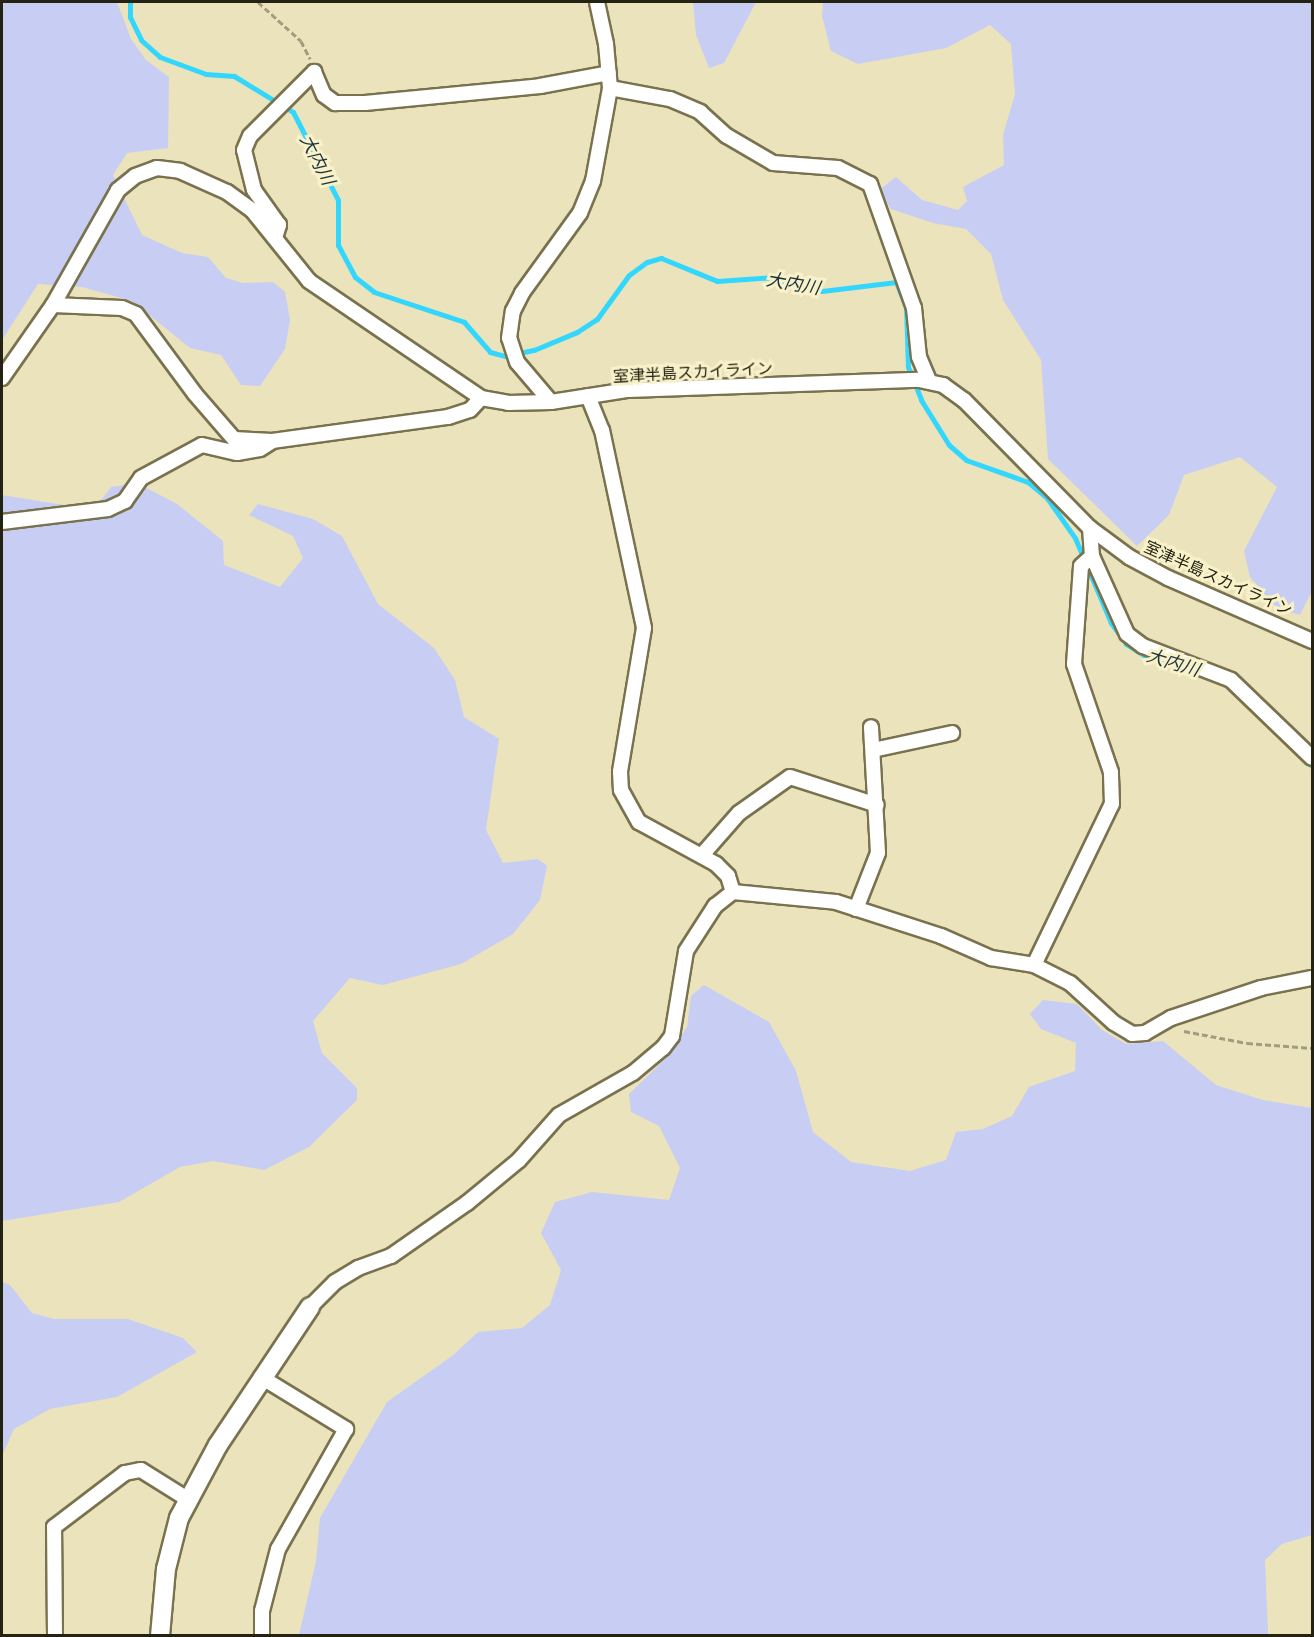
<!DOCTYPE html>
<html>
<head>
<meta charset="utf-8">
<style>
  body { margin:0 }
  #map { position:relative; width:1314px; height:1637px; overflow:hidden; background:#ebe3bc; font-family:Poppins,"Noto Sans JP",sans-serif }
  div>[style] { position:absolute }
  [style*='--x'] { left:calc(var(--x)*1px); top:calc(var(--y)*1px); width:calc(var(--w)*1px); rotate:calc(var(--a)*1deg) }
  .green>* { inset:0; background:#c8cdf4 }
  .stream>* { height:5px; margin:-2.5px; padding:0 2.5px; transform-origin:2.5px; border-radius:2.5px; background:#33d7fe }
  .path>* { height:3px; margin-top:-1.5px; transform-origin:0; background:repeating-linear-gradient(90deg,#a29c7e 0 6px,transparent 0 9px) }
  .roads { filter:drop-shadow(2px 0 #79724e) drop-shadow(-2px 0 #79724e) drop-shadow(0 2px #79724e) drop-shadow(0 -2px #79724e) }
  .minor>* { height:14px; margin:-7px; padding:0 7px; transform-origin:7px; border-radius:7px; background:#fff }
  .tertiary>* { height:18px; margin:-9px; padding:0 9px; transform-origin:9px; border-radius:9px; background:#fff }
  span { translate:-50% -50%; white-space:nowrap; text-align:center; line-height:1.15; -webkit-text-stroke:6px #f8f1c9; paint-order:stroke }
  .street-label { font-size:16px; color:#242213 }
  .water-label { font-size:18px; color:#1d353d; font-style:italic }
  .frame { position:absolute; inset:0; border:3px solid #242213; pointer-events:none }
</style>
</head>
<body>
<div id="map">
  <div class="green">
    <i style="clip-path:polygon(2px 2px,117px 2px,131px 39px,146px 60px,169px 77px,168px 148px,127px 153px,113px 175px,142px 235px,182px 253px,208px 257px,226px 278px,243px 283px,273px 282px,285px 292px,290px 320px,285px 349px,260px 386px,241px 385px,221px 355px,190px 348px,132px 301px,82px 287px,38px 284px,2px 340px)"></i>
    <i style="clip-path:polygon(693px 2px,756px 2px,724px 63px,709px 68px,696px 35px)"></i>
    <i style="clip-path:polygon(823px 2px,1312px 2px,1312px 591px,1300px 615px,1276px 608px,1250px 577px,1244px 551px,1277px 487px,1240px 457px,1184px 475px,1169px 515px,1137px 546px,1048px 459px,1041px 360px,1003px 300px,991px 254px,966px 229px,933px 223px,891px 209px,879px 190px,896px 177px,922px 200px,958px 210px,967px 201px,963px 187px,1004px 165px,1003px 135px,1015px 94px,1011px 44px,990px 25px,946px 48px,858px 64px,831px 51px,822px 16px)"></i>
    <i style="clip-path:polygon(137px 483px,177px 504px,223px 541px,224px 565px,280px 587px,303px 558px,293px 536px,249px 515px,258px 504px,313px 519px,342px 536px,378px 604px,434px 648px,455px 680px,464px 717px,499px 739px,486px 830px,503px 863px,538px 859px,547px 866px,540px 900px,513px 934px,461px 964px,383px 985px,350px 978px,313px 1021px,322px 1053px,357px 1088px,357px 1100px,309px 1147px,264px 1170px,213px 1161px,180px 1167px,119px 1202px,2px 1221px,2px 495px,82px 508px,102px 499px,111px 487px)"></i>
    <i style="clip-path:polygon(704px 985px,769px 1022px,796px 1071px,813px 1132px,851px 1162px,910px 1171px,946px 1160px,956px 1132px,983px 1129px,1012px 1116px,1029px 1087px,1075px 1071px,1076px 1043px,1041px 1029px,1030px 1014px,1043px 1000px,1077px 1004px,1102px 1030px,1126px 1044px,1163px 1041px,1216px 1085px,1263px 1100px,1312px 1108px,1312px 1535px,1282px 1544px,1265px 1560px,1268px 1635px,299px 1635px,316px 1561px,320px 1518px,387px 1402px,452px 1356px,478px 1332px,522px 1328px,550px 1305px,561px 1270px,541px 1233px,555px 1202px,592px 1192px,669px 1200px,680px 1168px,659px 1126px,631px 1112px,629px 1094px,666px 1058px,687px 1027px,691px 996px)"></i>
    <i style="clip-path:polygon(2px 1282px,10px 1285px,32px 1313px,54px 1319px,128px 1319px,183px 1338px,197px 1352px,117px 1397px,50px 1409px,14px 1429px,2px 1456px)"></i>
  </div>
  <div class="stream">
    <i style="--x:130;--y:2;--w:15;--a:90"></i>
    <i style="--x:130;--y:17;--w:25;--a:64"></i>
    <i style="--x:141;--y:40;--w:25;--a:42"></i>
    <i style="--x:160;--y:57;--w:49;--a:20.3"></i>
    <i style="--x:206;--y:74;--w:28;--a:4"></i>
    <i style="--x:234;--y:76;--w:69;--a:31.4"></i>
    <i style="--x:293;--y:112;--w:99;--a:62.9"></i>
    <i style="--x:338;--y:200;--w:45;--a:90"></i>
    <i style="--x:338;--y:245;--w:36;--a:62"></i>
    <i style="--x:355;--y:277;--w:24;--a:38"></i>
    <i style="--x:374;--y:292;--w:95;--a:18.4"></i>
    <i style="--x:464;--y:322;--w:40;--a:49"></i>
    <i style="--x:490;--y:352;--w:16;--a:15"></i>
    <i style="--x:505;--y:356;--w:30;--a:-12"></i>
    <i style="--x:534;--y:350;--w:47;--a:-22.7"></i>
    <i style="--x:577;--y:332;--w:24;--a:-33"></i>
    <i style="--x:597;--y:319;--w:54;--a:-54"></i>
    <i style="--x:629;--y:275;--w:22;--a:-36"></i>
    <i style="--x:647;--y:262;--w:15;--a:-16"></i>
    <i style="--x:661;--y:258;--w:61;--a:22.3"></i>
    <i style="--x:717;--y:281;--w:57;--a:-4"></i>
    <i style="--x:774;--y:277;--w:28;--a:23"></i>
    <i style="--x:800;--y:288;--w:22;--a:8"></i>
    <i style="--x:822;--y:291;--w:75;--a:-6.9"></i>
    <i style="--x:896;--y:282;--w:27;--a:68"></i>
    <i style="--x:906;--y:307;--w:60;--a:88.1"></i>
    <i style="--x:908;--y:367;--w:35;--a:68"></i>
    <i style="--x:921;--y:400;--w:53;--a:58.1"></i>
    <i style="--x:949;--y:445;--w:23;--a:41"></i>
    <i style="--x:966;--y:460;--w:66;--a:19.5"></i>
    <i style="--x:1028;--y:482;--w:25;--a:40"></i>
    <i style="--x:1047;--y:498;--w:49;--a:55"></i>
    <i style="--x:1075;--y:538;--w:92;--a:67"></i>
    <i style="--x:1111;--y:623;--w:26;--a:54"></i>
    <i style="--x:1126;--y:644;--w:22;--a:32"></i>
    <i style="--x:1145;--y:656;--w:31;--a:17"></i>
    <i style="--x:1292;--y:748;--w:27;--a:42"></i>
  </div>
  <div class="path">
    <i style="--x:258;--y:2;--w:58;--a:42.2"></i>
    <i style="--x:301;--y:41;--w:20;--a:63"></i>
    <i style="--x:1184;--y:1031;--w:64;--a:10.8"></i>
    <i style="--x:1247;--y:1043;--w:65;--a:4.4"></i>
  </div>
  <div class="roads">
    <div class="minor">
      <i style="--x:610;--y:88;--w:61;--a:10.4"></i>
      <i style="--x:670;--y:99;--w:33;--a:23"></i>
      <i style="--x:700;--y:112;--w:36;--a:42"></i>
      <i style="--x:727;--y:136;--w:53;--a:30.4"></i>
      <i style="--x:773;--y:163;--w:65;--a:4.4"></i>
      <i style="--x:838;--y:168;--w:36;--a:27"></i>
      <i style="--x:870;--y:184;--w:132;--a:70.5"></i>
      <i style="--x:914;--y:308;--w:49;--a:84.2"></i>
      <i style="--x:919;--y:357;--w:26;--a:67"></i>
      <i style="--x:275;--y:238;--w:14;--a:-73"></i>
      <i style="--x:279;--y:225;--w:43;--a:-125.5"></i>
      <i style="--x:254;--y:190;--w:41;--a:-104"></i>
      <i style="--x:244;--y:150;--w:15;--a:-67"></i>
      <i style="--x:250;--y:136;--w:91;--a:-45"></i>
      <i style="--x:314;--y:72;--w:25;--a:67"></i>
      <i style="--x:324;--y:95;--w:14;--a:36"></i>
      <i style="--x:335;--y:103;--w:30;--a:0"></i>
      <i style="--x:365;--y:103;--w:176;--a:-5.5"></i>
      <i style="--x:540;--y:86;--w:70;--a:-10.7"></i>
      <i style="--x:53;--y:305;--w:69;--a:2.5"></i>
      <i style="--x:122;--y:308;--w:15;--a:23"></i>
      <i style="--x:136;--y:314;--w:99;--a:53.6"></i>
      <i style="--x:195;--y:394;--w:60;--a:49.1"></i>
      <i style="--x:234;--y:439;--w:38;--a:3"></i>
      <i style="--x:272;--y:441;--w:178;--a:-7.8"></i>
      <i style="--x:448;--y:417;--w:23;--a:-18"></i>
      <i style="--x:470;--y:410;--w:16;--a:-47"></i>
      <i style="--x:2;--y:378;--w:89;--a:-55.1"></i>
      <i style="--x:53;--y:305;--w:132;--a:-60.5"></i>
      <i style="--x:118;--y:190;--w:22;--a:-39"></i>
      <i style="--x:135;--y:176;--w:23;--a:-20"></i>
      <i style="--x:157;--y:168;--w:23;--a:7"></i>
      <i style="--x:180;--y:171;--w:51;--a:24.1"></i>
      <i style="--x:227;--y:192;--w:31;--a:36"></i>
      <i style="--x:252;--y:210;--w:91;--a:51.2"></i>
      <i style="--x:309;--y:281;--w:208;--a:34.2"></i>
      <i style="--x:481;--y:398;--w:27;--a:10"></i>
      <i style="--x:508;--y:403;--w:43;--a:-1.3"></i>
      <i style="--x:551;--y:402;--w:78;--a:-8.9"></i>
      <i style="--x:628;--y:390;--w:291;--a:-2"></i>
      <i style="--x:919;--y:380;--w:25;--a:12"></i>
      <i style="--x:943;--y:385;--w:26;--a:36"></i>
      <i style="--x:964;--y:400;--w:180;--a:45.5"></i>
      <i style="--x:1090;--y:528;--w:49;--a:36.6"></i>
      <i style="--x:1129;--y:557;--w:44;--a:28.3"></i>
      <i style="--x:1168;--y:578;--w:157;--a:23.6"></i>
      <i style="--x:588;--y:396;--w:37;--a:68"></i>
      <i style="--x:602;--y:430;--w:202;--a:78"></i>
      <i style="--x:644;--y:628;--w:146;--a:99.5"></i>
      <i style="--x:620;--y:772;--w:18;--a:87"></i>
      <i style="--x:621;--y:790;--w:37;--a:61"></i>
      <i style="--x:639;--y:822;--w:88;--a:28.6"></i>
      <i style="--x:716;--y:864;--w:17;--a:45"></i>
      <i style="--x:728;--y:876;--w:17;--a:73"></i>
      <i style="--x:551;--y:402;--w:52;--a:-130.4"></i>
      <i style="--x:517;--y:362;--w:25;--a:-108"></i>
      <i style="--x:509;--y:338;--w:27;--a:-82"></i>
      <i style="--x:513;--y:311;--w:20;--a:-63"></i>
      <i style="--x:522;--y:293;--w:99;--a:-54.1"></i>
      <i style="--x:580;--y:213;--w:35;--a:-68"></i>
      <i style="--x:593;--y:181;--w:95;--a:-79.6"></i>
      <i style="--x:610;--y:88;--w:44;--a:-95.2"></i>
      <i style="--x:606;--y:44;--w:43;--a:-102.1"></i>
      <i style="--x:2;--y:522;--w:107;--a:-7"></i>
      <i style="--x:108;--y:509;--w:19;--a:-25"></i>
      <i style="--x:125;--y:501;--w:28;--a:-55"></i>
      <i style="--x:141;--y:478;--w:69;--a:-28.4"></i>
      <i style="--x:202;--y:445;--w:36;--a:13"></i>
      <i style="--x:237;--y:453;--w:23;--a:-10"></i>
      <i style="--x:260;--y:449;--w:13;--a:-32"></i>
      <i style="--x:1090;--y:528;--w:28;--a:86"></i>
      <i style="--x:1092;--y:556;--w:85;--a:65.8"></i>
      <i style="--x:1127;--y:634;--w:20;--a:37"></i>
      <i style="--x:1143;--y:646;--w:94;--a:21.1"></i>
      <i style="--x:1231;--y:680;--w:112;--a:43.9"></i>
      <i style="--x:873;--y:750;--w:81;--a:-12.1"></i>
      <i style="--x:702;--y:855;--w:56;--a:-48.6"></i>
      <i style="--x:739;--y:813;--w:62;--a:-35.2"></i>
      <i style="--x:790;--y:777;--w:91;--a:17.8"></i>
      <i style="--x:856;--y:909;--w:60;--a:-68.6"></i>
      <i style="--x:878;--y:853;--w:126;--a:-93.2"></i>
      <i style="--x:1034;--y:965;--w:179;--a:-64.2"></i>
      <i style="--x:1112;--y:804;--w:32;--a:-92"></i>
      <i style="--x:1111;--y:772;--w:114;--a:-108.9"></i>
      <i style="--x:1074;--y:664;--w:98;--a:-85.9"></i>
      <i style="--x:1081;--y:566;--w:15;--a:-42"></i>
      <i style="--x:310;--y:1307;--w:35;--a:-45"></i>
      <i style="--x:335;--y:1282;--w:27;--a:-31"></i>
      <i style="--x:358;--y:1268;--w:35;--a:-20"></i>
      <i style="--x:391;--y:1256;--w:93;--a:-34.9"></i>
      <i style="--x:467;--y:1203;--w:67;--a:-39.6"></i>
      <i style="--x:519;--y:1160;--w:60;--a:-48.4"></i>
      <i style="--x:559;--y:1115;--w:85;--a:-29.6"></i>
      <i style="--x:633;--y:1073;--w:39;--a:-40"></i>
      <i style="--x:663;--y:1048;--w:15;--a:-53"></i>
      <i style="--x:672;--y:1036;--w:86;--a:-80.6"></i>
      <i style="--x:686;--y:951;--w:54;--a:-57.2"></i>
      <i style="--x:715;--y:906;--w:23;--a:-38"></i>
      <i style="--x:733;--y:892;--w:103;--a:5.5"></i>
      <i style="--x:836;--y:902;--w:110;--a:17.9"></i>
      <i style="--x:941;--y:936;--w:55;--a:23.7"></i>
      <i style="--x:991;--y:958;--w:44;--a:9.2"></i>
      <i style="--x:1034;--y:965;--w:40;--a:26.6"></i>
      <i style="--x:1070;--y:983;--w:59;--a:42.3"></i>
      <i style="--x:1114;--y:1023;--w:21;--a:31"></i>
      <i style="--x:1132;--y:1034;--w:13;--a:-4"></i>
      <i style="--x:1145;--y:1033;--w:30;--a:-30"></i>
      <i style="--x:1171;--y:1018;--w:95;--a:-18.4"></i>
      <i style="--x:1261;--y:988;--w:52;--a:-11.1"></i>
      <i style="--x:261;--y:1377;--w:100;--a:31.5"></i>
      <i style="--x:346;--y:1429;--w:138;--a:119.5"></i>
      <i style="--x:278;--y:1549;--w:64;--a:104.5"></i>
      <i style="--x:262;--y:1611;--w:25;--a:90"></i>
      <i style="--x:55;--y:1636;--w:109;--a:-90.5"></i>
      <i style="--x:54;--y:1527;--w:89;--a:-37.3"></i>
      <i style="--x:125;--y:1473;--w:16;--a:-11"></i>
      <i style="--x:141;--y:1470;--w:57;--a:32"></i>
    </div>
    <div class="tertiary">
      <i style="--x:160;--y:1636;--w:67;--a:-84.9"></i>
      <i style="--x:166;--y:1569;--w:53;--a:-75.7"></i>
      <i style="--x:179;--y:1518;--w:83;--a:-61.9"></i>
      <i style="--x:218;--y:1445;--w:166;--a:-56.3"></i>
    </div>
  </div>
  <div class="street-label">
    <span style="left:693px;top:373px;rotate:-3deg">室津半島スカイライン</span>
    <span style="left:1218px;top:579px;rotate:24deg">室津半島スカイライン</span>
  </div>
  <div class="water-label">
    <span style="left:317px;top:160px;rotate:63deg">大内川</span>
    <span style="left:793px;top:284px;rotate:10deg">大内川</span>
    <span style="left:1173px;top:663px;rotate:17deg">大内川</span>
  </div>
  <div class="frame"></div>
</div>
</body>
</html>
